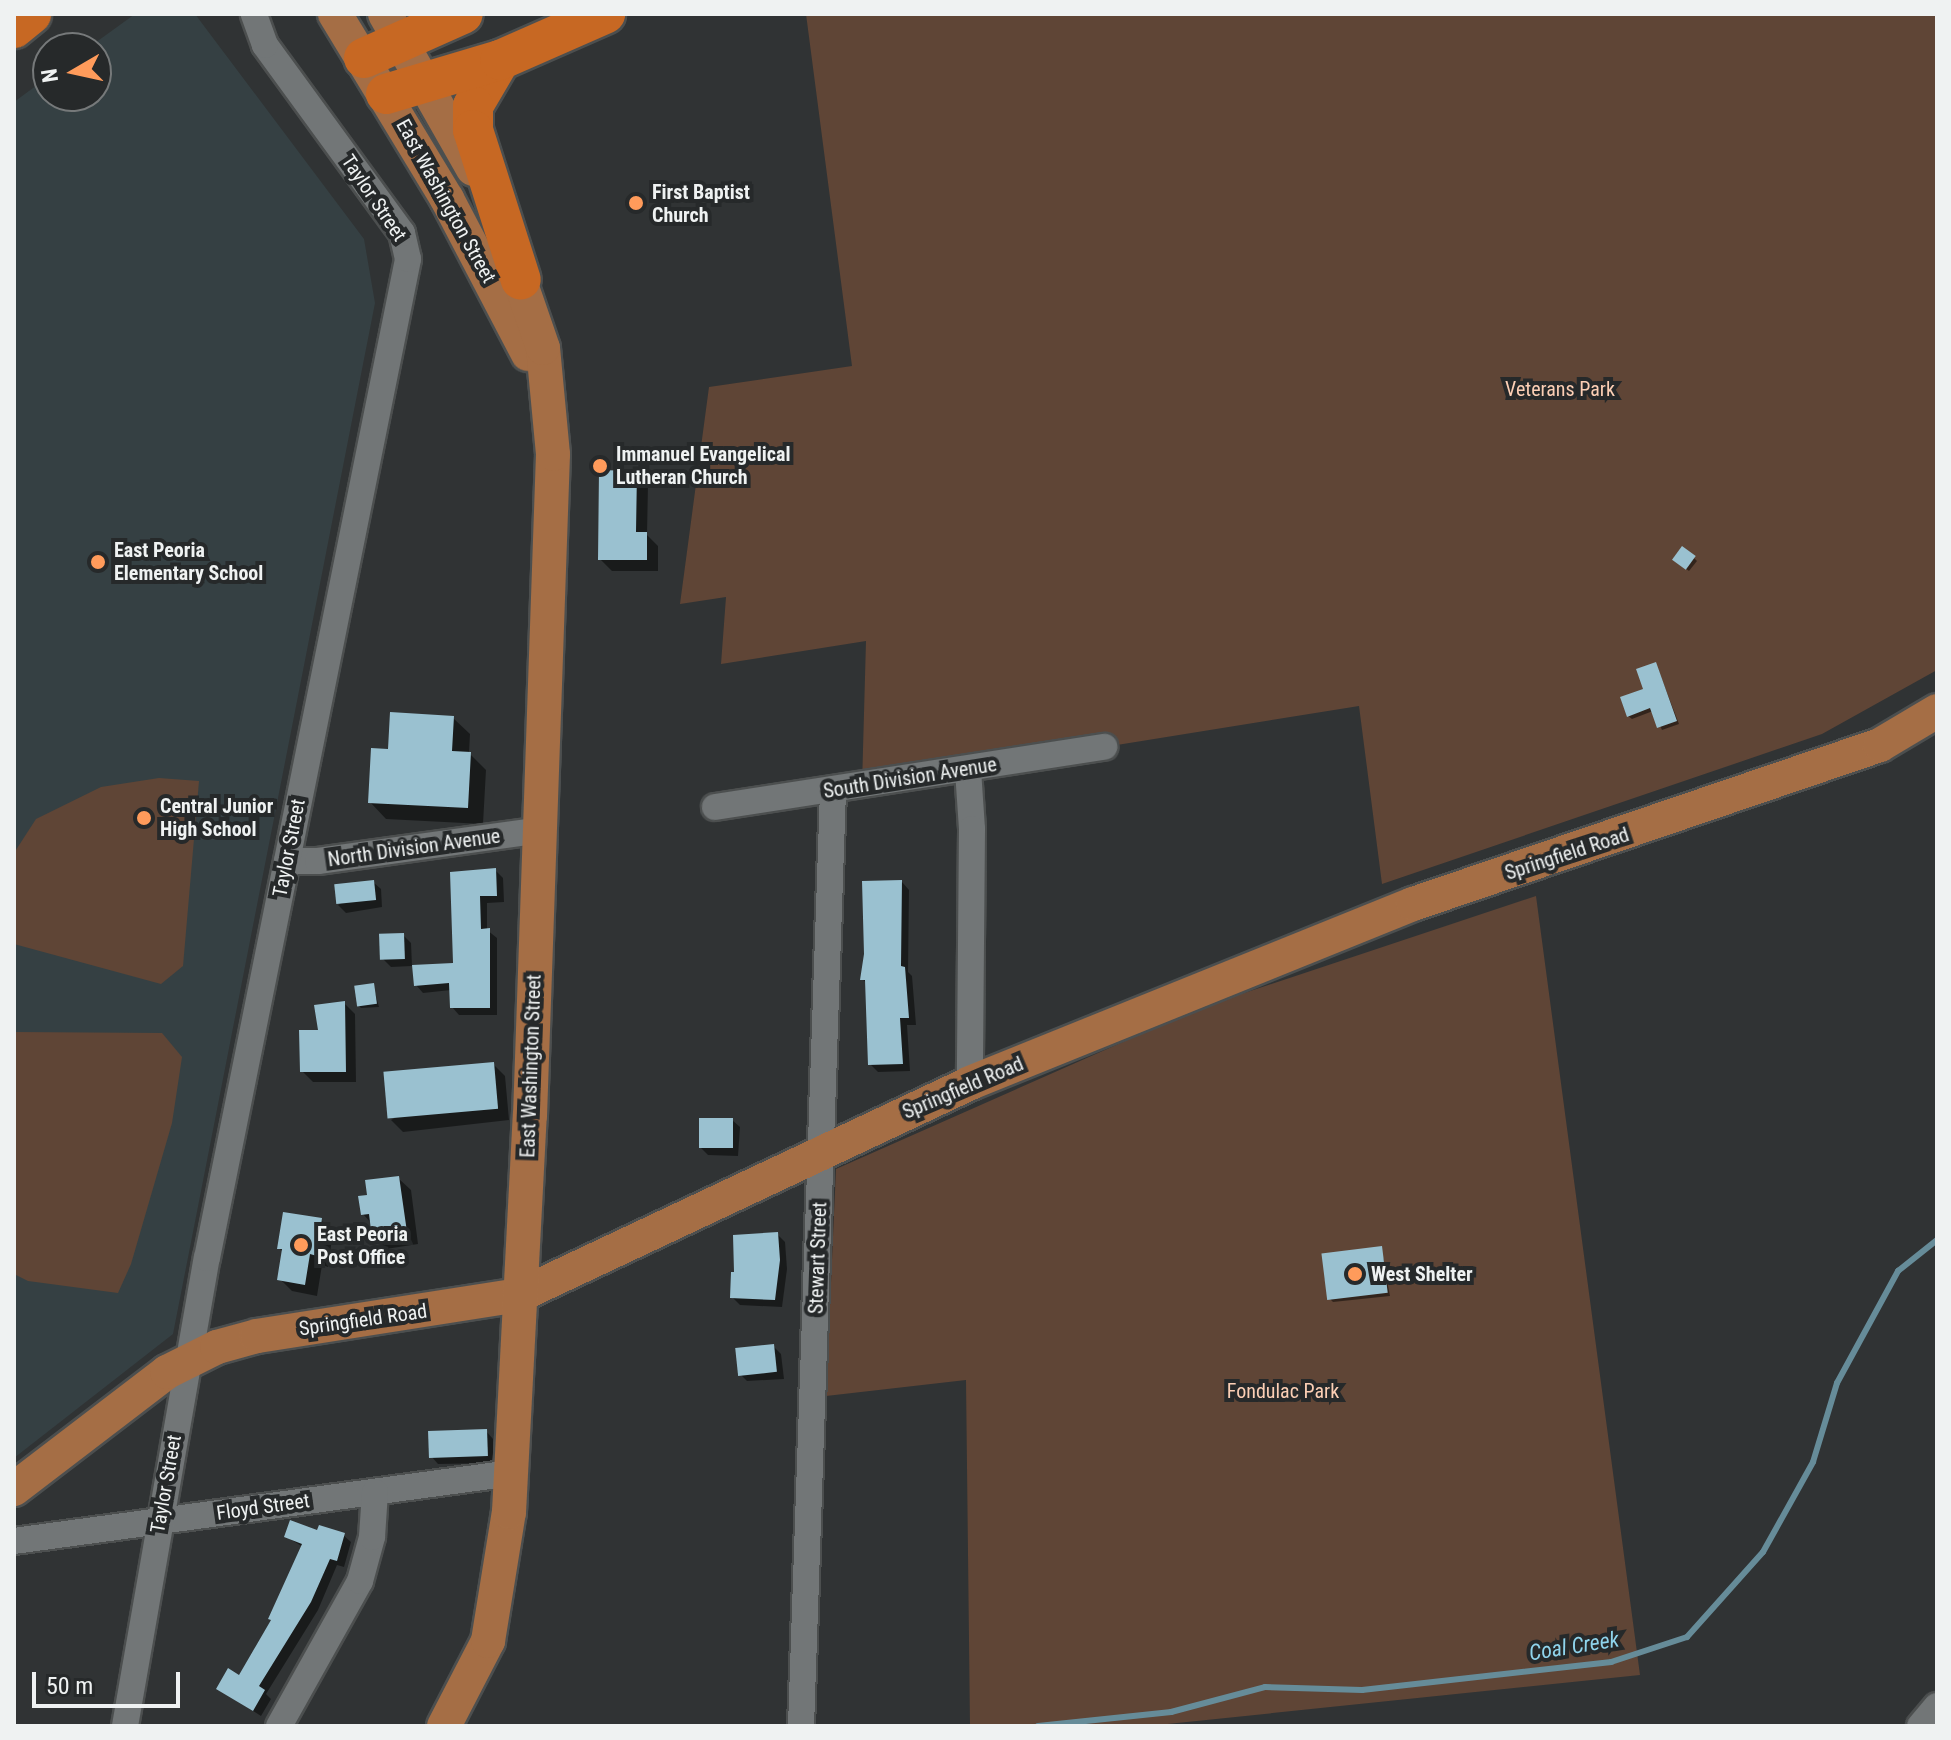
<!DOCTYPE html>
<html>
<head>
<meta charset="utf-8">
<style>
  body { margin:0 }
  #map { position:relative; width:1951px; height:1740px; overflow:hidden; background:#303334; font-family:"Roboto Condensed",sans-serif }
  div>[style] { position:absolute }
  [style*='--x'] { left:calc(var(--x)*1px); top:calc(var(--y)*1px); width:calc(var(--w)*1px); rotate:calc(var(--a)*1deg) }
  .built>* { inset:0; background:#354043 }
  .green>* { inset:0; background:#5f4536 }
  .shadow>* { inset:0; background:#0007 }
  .stream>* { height:6px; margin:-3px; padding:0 3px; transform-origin:3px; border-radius:3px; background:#668c99 }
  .building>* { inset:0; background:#9ac1d0; transform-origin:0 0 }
  .roads { filter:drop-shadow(2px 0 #4c4f4f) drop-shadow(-2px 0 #4c4f4f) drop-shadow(0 2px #4c4f4f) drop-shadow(0 -2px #4c4f4f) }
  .minor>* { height:26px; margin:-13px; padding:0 13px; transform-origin:13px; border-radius:13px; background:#727677 }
  .major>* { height:34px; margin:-17px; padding:0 17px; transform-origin:17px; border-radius:17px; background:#a56e45 }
  .highway>* { height:40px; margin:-20px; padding:0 20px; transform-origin:20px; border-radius:20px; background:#c76823 }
  .dots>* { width:22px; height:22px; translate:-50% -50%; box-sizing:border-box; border:4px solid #26292a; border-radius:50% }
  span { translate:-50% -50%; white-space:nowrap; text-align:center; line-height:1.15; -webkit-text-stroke:8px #26292a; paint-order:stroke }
  .poi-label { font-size:20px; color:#eff2f2; font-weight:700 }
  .left { translate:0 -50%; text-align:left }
  .street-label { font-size:20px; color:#eff2f2 }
  .park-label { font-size:20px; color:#fccfb5 }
  .water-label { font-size:22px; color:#8fd4ec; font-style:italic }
  .frame { position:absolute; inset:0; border:16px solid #eff2f2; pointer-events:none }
  .north { position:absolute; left:32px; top:32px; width:80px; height:80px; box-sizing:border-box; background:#26292a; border:2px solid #76797a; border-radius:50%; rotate:261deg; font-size:22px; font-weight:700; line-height:32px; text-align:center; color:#eff2f2 }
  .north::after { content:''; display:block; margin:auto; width:28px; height:36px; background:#ff9b5b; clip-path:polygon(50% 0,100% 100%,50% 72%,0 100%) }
  .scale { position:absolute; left:32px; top:1672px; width:148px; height:36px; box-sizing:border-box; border:4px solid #eff2f2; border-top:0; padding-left:10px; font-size:24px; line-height:28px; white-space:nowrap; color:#eff2f2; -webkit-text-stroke:6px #26292a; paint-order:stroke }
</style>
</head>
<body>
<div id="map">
  <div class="built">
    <i style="clip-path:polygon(135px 14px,195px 14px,364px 239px,375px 303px,173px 1334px,14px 1458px,14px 102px,48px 77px,48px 96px,96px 96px,96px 48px,88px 48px)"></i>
  </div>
  <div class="green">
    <i style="clip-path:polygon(806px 14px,1937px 14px,1937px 670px,1822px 734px,1382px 884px,1359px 706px,862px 786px,866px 641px,721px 664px,726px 597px,680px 604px,709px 387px,852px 366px)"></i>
    <i style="clip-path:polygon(159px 778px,199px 781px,183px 966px,161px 984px,14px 944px,14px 853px,36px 819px,101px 787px)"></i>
    <i style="clip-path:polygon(1536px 896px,1640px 1675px,1148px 1726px,970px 1726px,966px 1380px,826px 1396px,836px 1169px,1202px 1007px)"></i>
    <i style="clip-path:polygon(14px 1032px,162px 1033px,182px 1057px,172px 1123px,131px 1264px,118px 1293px,28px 1281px,14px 1274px)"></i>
  </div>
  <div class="shadow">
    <i style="clip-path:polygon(636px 473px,648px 485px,647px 535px,658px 546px,658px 571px,612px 571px,600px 559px)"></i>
    <i style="clip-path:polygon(1694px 558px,1697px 561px,1689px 571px,1678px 563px)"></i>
    <i style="clip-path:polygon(1656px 664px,1679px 724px,1662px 730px,1653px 711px,1632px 719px,1628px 716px,1646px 690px)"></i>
    <i style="clip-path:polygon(453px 718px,470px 734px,469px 753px,486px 770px,483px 824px,386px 819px,370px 802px)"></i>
    <i style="clip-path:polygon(495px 870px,503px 878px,504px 902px,487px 903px,487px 930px,497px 938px,497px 1015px,459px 1015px,452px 1007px,451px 990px,423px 993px,416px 985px,455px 964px,452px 873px)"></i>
    <i style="clip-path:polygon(373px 882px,381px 889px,382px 907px,346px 913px,338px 905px)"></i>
    <i style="clip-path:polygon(902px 882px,909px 890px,908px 972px,912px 976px,916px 1025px,907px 1025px,910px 1071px,878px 1072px,870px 1064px,868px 984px,862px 979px)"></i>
    <i style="clip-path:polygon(403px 935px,411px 943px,412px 966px,391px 967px,383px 959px)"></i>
    <i style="clip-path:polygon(373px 985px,379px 1007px,361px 1008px,358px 1005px)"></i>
    <i style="clip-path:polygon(344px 1003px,355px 1014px,356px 1082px,313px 1082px,302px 1071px,320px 1032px)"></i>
    <i style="clip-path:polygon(493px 1064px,505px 1076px,509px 1120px,403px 1132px,391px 1120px)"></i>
    <i style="clip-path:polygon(732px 1120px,740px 1127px,738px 1156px,708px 1155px,700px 1147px)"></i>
    <i style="clip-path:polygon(398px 1178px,411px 1190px,418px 1244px,386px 1249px,374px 1237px,372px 1224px,363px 1214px,369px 1196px)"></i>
    <i style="clip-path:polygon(321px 1220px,333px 1232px,328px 1267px,322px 1265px,317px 1296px,292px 1291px,280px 1279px,284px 1253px,279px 1248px)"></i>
    <i style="clip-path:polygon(777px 1234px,785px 1242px,787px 1269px,782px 1307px,740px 1305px,732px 1297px,737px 1274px)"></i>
    <i style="clip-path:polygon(1381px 1248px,1390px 1296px,1333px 1302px,1330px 1299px)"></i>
    <i style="clip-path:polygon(773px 1346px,781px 1354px,784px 1379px,747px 1381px,739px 1373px)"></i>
    <i style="clip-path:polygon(486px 1431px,493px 1439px,495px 1463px,438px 1464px,431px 1456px)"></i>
    <i style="clip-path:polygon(319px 1532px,343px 1535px,351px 1542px,344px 1567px,337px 1565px,318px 1610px,266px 1694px,271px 1699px,261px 1716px,219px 1689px,239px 1677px,273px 1621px,303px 1547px,287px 1537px)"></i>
  </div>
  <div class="stream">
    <i style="--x:1038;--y:1726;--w:134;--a:-6"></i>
    <i style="--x:1171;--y:1712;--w:97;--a:-14.9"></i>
    <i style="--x:1265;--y:1687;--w:97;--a:1.8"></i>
    <i style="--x:1362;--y:1690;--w:251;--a:-6.4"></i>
    <i style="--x:1611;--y:1662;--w:80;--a:-18.2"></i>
    <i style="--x:1687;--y:1637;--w:114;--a:-48.2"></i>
    <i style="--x:1763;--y:1552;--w:103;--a:-60.9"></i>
    <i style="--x:1813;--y:1462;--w:83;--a:-73.1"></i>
    <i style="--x:1837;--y:1383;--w:128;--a:-61.4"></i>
    <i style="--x:1898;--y:1271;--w:50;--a:-38.5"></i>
  </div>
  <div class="building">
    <i style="clip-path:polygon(599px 470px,637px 471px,636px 532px,647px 532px,647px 560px,598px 560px)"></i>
    <i style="left:1682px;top:546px;width:17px;height:17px;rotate:36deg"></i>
    <i style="clip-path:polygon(1656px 662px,1677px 721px,1657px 728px,1650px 708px,1627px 717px,1620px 697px,1643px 689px,1636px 669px)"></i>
    <i style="clip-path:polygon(390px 712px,454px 716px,452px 751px,471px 752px,468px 808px,368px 803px,371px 748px,388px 749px)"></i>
    <i style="clip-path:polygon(496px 868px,497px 896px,480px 896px,481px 929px,490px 928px,490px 1008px,450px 1008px,449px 983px,414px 986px,412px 965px,453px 963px,450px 872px)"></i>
    <i style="left:374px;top:880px;width:20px;height:40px;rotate:84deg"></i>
    <i style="clip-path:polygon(902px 880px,901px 966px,905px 967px,909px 1018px,900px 1018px,903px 1064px,868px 1065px,865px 980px,860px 980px,864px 954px,862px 881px)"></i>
    <i style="left:404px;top:933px;width:26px;height:25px;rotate:88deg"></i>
    <i style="left:374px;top:983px;width:21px;height:20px;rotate:82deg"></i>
    <i style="clip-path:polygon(345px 1001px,346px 1072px,300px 1072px,299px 1030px,318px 1030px,314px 1005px)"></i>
    <i style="left:494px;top:1062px;width:47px;height:111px;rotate:85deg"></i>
    <i style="left:699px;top:1118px;width:34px;height:30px"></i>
    <i style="clip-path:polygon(399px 1176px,407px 1232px,372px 1238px,369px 1214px,361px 1215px,358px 1196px,367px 1195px,365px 1180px)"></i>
    <i style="clip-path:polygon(283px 1212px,322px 1218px,317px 1256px,310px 1254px,305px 1285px,277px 1280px,282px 1249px,277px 1249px)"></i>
    <i style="clip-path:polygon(778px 1232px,780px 1260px,775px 1300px,730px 1298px,731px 1272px,734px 1272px,733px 1235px)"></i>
    <i style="left:1382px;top:1246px;width:47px;height:61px;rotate:83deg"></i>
    <i style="left:774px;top:1344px;width:28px;height:39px;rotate:84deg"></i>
    <i style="left:487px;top:1429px;width:27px;height:59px;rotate:88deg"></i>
    <i style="clip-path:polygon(290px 1520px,317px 1530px,319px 1525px,345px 1533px,337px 1561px,330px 1559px,311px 1602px,259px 1686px,265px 1690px,253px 1711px,216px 1689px,228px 1668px,239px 1675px,271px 1620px,268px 1619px,302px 1544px,284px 1537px)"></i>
  </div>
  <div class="roads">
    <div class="minor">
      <i style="--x:968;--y:770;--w:59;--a:86.1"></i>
      <i style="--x:972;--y:829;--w:254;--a:90.5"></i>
      <i style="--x:715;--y:807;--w:394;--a:-8.8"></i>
      <i style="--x:287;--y:861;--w:31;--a:0"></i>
      <i style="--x:318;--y:861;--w:225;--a:-7.9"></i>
      <i style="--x:14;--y:1541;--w:503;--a:-7.78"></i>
      <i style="--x:125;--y:1726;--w:475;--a:-80.1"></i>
      <i style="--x:207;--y:1258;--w:1019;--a:-78.62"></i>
      <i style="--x:408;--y:259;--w:27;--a:-103"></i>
      <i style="--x:402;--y:233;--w:233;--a:-126.1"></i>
      <i style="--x:265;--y:45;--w:33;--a:-110"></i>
      <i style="--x:279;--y:1726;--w:166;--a:-60.8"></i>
      <i style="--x:360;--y:1581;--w:46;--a:-74.7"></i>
      <i style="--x:372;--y:1537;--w:45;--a:-86.2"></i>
      <i style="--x:801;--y:1726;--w:937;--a:-88.04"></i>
      <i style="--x:1920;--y:1726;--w:26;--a:-50"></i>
    </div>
    <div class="major">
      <i style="--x:335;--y:14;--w:216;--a:58.8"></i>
      <i style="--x:447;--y:199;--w:175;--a:62.4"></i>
      <i style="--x:385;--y:14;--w:178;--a:60.4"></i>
      <i style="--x:14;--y:1489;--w:193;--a:-37.4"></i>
      <i style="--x:167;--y:1372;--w:56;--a:-26.6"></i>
      <i style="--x:217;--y:1347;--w:41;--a:-15.4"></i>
      <i style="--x:257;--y:1336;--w:266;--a:-8.9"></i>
      <i style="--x:520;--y:1295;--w:497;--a:-25.2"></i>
      <i style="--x:970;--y:1083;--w:478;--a:-22"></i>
      <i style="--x:1413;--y:904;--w:493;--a:-18.8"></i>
      <i style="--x:1880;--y:745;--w:66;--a:-30.8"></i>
      <i style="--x:444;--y:1726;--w:96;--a:-62.6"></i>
      <i style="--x:488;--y:1641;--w:131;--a:-80.8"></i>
      <i style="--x:509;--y:1512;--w:397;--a:-87"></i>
      <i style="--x:530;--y:1116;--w:662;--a:-88.01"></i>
      <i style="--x:553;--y:454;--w:106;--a:-95.4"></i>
      <i style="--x:543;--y:348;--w:95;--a:-109"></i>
    </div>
    <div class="highway">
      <i style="--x:14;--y:28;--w:22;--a:-39"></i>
      <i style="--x:364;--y:58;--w:108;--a:-24"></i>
      <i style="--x:500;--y:60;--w:53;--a:120.4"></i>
      <i style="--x:473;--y:106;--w:24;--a:90"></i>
      <i style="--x:473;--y:130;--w:157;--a:72.3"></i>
      <i style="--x:386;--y:94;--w:119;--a:-16.6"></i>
      <i style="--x:500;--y:60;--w:115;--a:-23.7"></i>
    </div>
  </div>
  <div class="dots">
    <i style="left:636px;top:203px;background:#ff9b5b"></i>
    <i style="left:600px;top:466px;background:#ff9b5b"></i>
    <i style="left:98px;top:562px;background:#ff9b5b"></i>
    <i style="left:144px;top:818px;background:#ff9b5b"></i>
    <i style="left:301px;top:1245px;background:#ff9b5b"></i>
    <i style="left:1355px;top:1274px;background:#ff9b5b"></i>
  </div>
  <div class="poi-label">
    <span class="left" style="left:652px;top:204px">First Baptist<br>Church</span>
    <span class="left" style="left:616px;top:466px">Immanuel Evangelical<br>Lutheran Church</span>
    <span class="left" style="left:114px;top:562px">East Peoria<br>Elementary School</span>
    <span class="left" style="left:160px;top:818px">Central Junior<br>High School</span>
    <span class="left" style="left:317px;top:1246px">East Peoria<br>Post Office</span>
    <span class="left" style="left:1371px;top:1274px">West Shelter</span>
  </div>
  <div class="street-label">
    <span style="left:374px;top:198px;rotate:56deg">Taylor Street</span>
    <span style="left:446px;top:201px;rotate:61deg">East Washington Street</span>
    <span style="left:910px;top:778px;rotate:-9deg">South Division Avenue</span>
    <span style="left:289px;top:848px;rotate:-79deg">Taylor Street</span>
    <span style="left:414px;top:848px;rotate:-8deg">North Division Avenue</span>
    <span style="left:1567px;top:854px;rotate:-18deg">Springfield Road</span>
    <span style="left:531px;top:1066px;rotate:-88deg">East Washington Street</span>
    <span style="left:963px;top:1088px;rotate:-23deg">Springfield Road</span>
    <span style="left:818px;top:1258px;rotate:-88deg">Stewart Street</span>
    <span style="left:363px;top:1320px;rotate:-8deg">Springfield Road</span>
    <span style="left:166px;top:1484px;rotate:-80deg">Taylor Street</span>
    <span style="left:263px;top:1507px;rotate:-8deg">Floyd Street</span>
  </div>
  <div class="park-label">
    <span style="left:1560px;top:389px">Veterans Park</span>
    <span style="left:1283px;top:1391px">Fondulac Park</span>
  </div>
  <div class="water-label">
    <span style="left:1574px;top:1646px;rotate:-9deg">Coal Creek</span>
  </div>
  <div class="frame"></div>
  <div class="north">N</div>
  <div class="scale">50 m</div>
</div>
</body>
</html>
